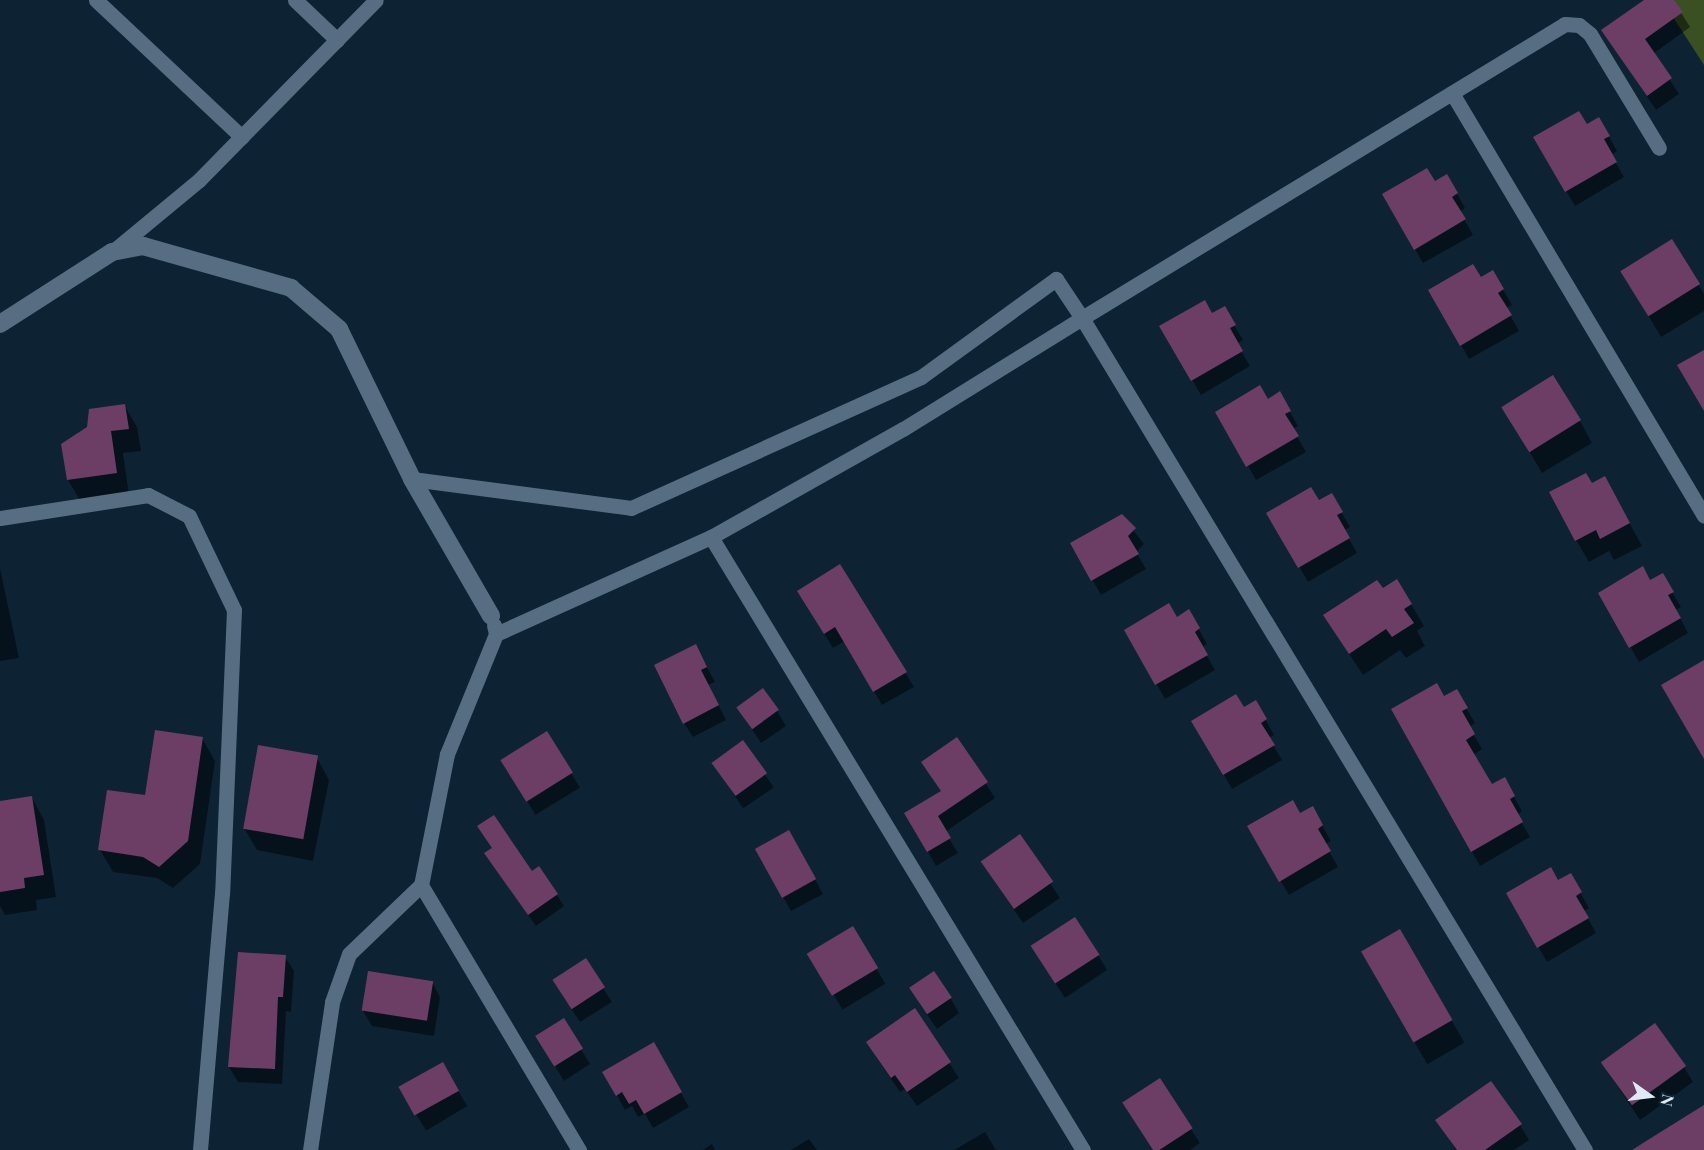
<!DOCTYPE html>
<html>
<head>
<meta charset="utf-8">
<style>
  body { margin:0 }
  #map { position:relative; width:1704px; height:1150px; overflow:hidden; background:#0d2333; font-family:"Playfair Display",serif }
  div>[style] { position:absolute }
  [style*='--x'] { left:calc(var(--x)*1px); top:calc(var(--y)*1px); width:calc(var(--w)*1px); rotate:calc(var(--a)*1deg) }
  .green>* { inset:0; background:#3b5022 }
  .shadow>* { inset:0; background:#0007; transform-origin:0 0 }
  .building>* { inset:0; background:#6c3e66; transform-origin:0 0 }
  .service>* { height:15px; margin:-7.5px; padding:0 7.5px; transform-origin:7.5px; border-radius:7.5px; background:#576e82 }
  .minor>* { height:18px; margin:-9px; padding:0 9px; transform-origin:9px; border-radius:9px; background:#576e82 }
  span { translate:-50% -50%; white-space:nowrap; text-align:center; line-height:1.15; -webkit-text-stroke:4.5px #0d2333; paint-order:stroke }
  .north { position:absolute; left:1620px; top:1066px; width:60px; height:60px; -webkit-text-stroke:4px #0d2333; paint-order:stroke; rotate:104deg; font-size:16px; font-weight:700; line-height:24px; text-align:center; color:#ddebf6 }
  .north::after { content:''; display:block; margin:auto; width:21px; height:27px; background:#ddebf6; clip-path:polygon(50% 0,100% 100%,50% 72%,0 100%) }
</style>
</head>
<body>
<div id="map">
  <div class="green">
    <i style="clip-path:polygon(1662px 0,1704px 0,1704px 65px)"></i>
  </div>
  <div class="shadow">
    <i style="clip-path:polygon(1647px 0,1673px 0,1690px 27px,1653px 54px,1679px 94px,1656px 110px,1603px 31px)"></i>
    <i style="clip-path:polygon(1599px 119px,1617px 151px,1611px 155px,1624px 177px,1575px 206px,1535px 138px,1586px 126px)"></i>
    <i style="clip-path:polygon(1447px 176px,1465px 208px,1460px 212px,1473px 235px,1423px 263px,1384px 195px,1434px 183px)"></i>
    <i style="clip-path:polygon(1672px 241px,1704px 294px,1704px 311px,1661px 337px,1635px 293px)"></i>
    <i style="clip-path:polygon(1493px 272px,1512px 305px,1506px 308px,1519px 331px,1469px 359px,1430px 291px,1480px 280px)"></i>
    <i style="clip-path:polygon(1224px 308px,1243px 340px,1237px 344px,1250px 366px,1201px 395px,1161px 327px,1212px 315px)"></i>
    <i style="clip-path:polygon(1279px 393px,1298px 426px,1293px 429px,1306px 452px,1256px 480px,1217px 412px,1267px 401px)"></i>
    <i style="clip-path:polygon(124px 405px,137px 427px,141px 451px,123px 453px,129px 495px,81px 502px,68px 480px)"></i>
    <i style="clip-path:polygon(1580px 421px,1592px 443px,1542px 473px,1516px 429px)"></i>
    <i style="clip-path:polygon(1591px 485px,1617px 500px,1642px 546px,1614px 560px,1609px 551px,1589px 562px,1576px 540px)"></i>
    <i style="clip-path:polygon(1331px 495px,1350px 527px,1344px 530px,1357px 553px,1308px 582px,1268px 513px,1319px 502px)"></i>
    <i style="clip-path:polygon(1122px 516px,1144px 544px,1136px 552px,1146px 569px,1101px 595px,1072px 544px)"></i>
    <i style="clip-path:polygon(0 568px,19px 658px,0 661px)"></i>
    <i style="clip-path:polygon(1662px 575px,1681px 607px,1676px 610px,1688px 633px,1639px 662px,1600px 593px,1650px 582px)"></i>
    <i style="clip-path:polygon(1383px 590px,1411px 604px,1424px 626px,1417px 631px,1425px 646px,1406px 658px,1400px 650px,1363px 675px,1338px 637px)"></i>
    <i style="clip-path:polygon(807px 606px,905px 672px,914px 687px,882px 705px,845px 641px,833px 648px)"></i>
    <i style="clip-path:polygon(1189px 612px,1207px 644px,1202px 647px,1215px 670px,1165px 699px,1126px 630px,1177px 619px)"></i>
    <i style="clip-path:polygon(703px 660px,715px 682px,708px 685px,726px 720px,693px 737px,684px 723px)"></i>
    <i style="clip-path:polygon(1456px 691px,1475px 723px,1469px 727px,1482px 749px,1473px 755px,1492px 786px,1504px 779px,1522px 811px,1517px 815px,1530px 837px,1480px 866px,1393px 710px,1444px 698px)"></i>
    <i style="clip-path:polygon(1256px 702px,1274px 735px,1269px 738px,1282px 760px,1232px 789px,1193px 721px,1243px 709px)"></i>
    <i style="clip-path:polygon(738px 708px,777px 711px,786px 726px,761px 743px)"></i>
    <i style="left:547px;top:733px;width:64px;height:52px;rotate:59deg"></i>
    <i style="clip-path:polygon(202px 738px,215px 761px,200px 864px,173px 888px,157px 878px,113px 872px,100px 850px)"></i>
    <i style="clip-path:polygon(957px 739px,995px 798px,945px 832px,958px 853px,936px 866px,906px 813px,942px 792px,923px 762px)"></i>
    <i style="left:743px;top:742px;width:55px;height:37px;rotate:56deg"></i>
    <i style="clip-path:polygon(317px 758px,329px 780px,313px 861px,257px 850px,244px 828px)"></i>
    <i style="clip-path:polygon(32px 798px,44px 820px,56px 897px,36px 900px,37px 910px,5px 915px,0 906px,0 802px)"></i>
    <i style="clip-path:polygon(1312px 808px,1331px 841px,1325px 844px,1338px 867px,1289px 895px,1249px 827px,1300px 816px)"></i>
    <i style="clip-path:polygon(1019px 836px,1060px 898px,1023px 923px,991px 876px)"></i>
    <i style="clip-path:polygon(797px 846px,823px 894px,791px 911px,783px 897px)"></i>
    <i style="clip-path:polygon(493px 865px,532px 873px,557px 895px,564px 906px,536px 926px)"></i>
    <i style="clip-path:polygon(1570px 875px,1589px 908px,1584px 911px,1596px 933px,1547px 962px,1508px 894px,1558px 882px)"></i>
    <i style="left:852px;top:928px;width:65px;height:50px;rotate:59deg"></i>
    <i style="left:1400px;top:931px;width:129px;height:43px;rotate:60deg"></i>
    <i style="clip-path:polygon(239px 954px,285px 957px,294px 971px,291px 1012px,286px 1011px,282px 1084px,238px 1082px,229px 1067px)"></i>
    <i style="clip-path:polygon(1098px 955px,1107px 970px,1065px 998px,1041px 962px)"></i>
    <i style="clip-path:polygon(432px 982px,440px 997px,434px 1036px,372px 1026px,363px 1011px)"></i>
    <i style="clip-path:polygon(603px 988px,612px 1002px,580px 1022px,562px 995px)"></i>
    <i style="clip-path:polygon(951px 999px,959px 1013px,937px 1029px,919px 1003px)"></i>
    <i style="clip-path:polygon(915px 1010px,959px 1078px,917px 1106px,905px 1089px,900px 1092px,876px 1057px)"></i>
    <i style="clip-path:polygon(563px 1020px,590px 1064px,564px 1081px,546px 1051px)"></i>
    <i style="clip-path:polygon(653px 1044px,689px 1107px,653px 1128px,645px 1114px,638px 1117px,632px 1106px,625px 1110px,604px 1072px)"></i>
    <i style="clip-path:polygon(1602px 1063px,1684px 1067px,1693px 1082px,1640px 1120px)"></i>
    <i style="left:442px;top:1064px;width:49px;height:48px;rotate:59deg"></i>
    <i style="clip-path:polygon(1159px 1081px,1200px 1143px,1190px 1150px,1154px 1150px,1133px 1118px)"></i>
    <i style="clip-path:polygon(1437px 1120px,1520px 1125px,1529px 1140px,1514px 1150px,1456px 1150px)"></i>
    <i style="clip-path:polygon(985px 1132px,996px 1150px,954px 1150px)"></i>
    <i style="clip-path:polygon(809px 1139px,817px 1150px,791px 1150px)"></i>
    <i style="clip-path:polygon(712px 1144px,715px 1150px,703px 1150px)"></i>
  </div>
  <div class="building">
    <i style="clip-path:polygon(1644px 0,1674px 0,1683px 12px,1645px 39px,1672px 78px,1647px 96px,1601px 30px)"></i>
    <i style="clip-path:polygon(1579px 111px,1587px 124px,1599px 117px,1610px 136px,1604px 139px,1617px 162px,1565px 192px,1533px 137px)"></i>
    <i style="clip-path:polygon(1427px 168px,1435px 181px,1447px 174px,1458px 193px,1452px 197px,1466px 219px,1414px 250px,1382px 194px)"></i>
    <i style="left:1672px;top:239px;width:53px;height:61px;rotate:58deg"></i>
    <i style="clip-path:polygon(1473px 264px,1481px 277px,1493px 270px,1504px 289px,1498px 293px,1512px 315px,1460px 346px,1428px 290px)"></i>
    <i style="clip-path:polygon(1205px 300px,1212px 313px,1225px 306px,1236px 325px,1230px 328px,1243px 351px,1191px 381px,1159px 326px)"></i>
    <i style="clip-path:polygon(1704px 350px,1704px 411px,1677px 365px)"></i>
    <i style="left:1553px;top:375px;width:53px;height:61px;rotate:58deg"></i>
    <i style="clip-path:polygon(1260px 385px,1268px 399px,1280px 391px,1291px 411px,1285px 414px,1299px 436px,1246px 467px,1215px 412px)"></i>
    <i style="clip-path:polygon(125px 404px,129px 429px,111px 431px,117px 473px,67px 480px,61px 444px,87px 427px,89px 409px)"></i>
    <i style="clip-path:polygon(1586px 473px,1592px 483px,1605px 476px,1630px 523px,1600px 539px,1596px 530px,1575px 541px,1549px 492px)"></i>
    <i style="clip-path:polygon(1311px 487px,1319px 500px,1332px 493px,1343px 512px,1337px 515px,1350px 538px,1298px 568px,1266px 513px)"></i>
    <i style="clip-path:polygon(1122px 514px,1136px 528px,1128px 536px,1139px 554px,1091px 581px,1070px 543px)"></i>
    <i style="clip-path:polygon(840px 564px,907px 672px,873px 692px,835px 627px,824px 634px,797px 591px)"></i>
    <i style="clip-path:polygon(1643px 566px,1650px 580px,1663px 573px,1674px 592px,1668px 595px,1681px 618px,1629px 648px,1598px 593px)"></i>
    <i style="clip-path:polygon(1397px 579px,1412px 604px,1404px 609px,1414px 623px,1392px 637px,1386px 629px,1349px 654px,1323px 615px,1377px 580px,1383px 588px)"></i>
    <i style="clip-path:polygon(1169px 603px,1177px 617px,1189px 609px,1200px 628px,1195px 632px,1208px 655px,1155px 685px,1124px 630px)"></i>
    <i style="clip-path:polygon(696px 644px,707px 667px,701px 670px,719px 705px,683px 724px,654px 665px)"></i>
    <i style="clip-path:polygon(1704px 660px,1704px 759px,1661px 685px)"></i>
    <i style="clip-path:polygon(1437px 683px,1444px 696px,1457px 689px,1468px 708px,1462px 711px,1475px 734px,1466px 740px,1492px 784px,1505px 777px,1515px 796px,1510px 799px,1523px 822px,1471px 852px,1391px 709px)"></i>
    <i style="left:763px;top:688px;width:27px;height:33px;rotate:54deg"></i>
    <i style="clip-path:polygon(1236px 694px,1244px 707px,1256px 700px,1267px 719px,1261px 723px,1275px 745px,1223px 775px,1191px 721px)"></i>
    <i style="clip-path:polygon(155px 730px,203px 737px,188px 841px,159px 867px,143px 857px,98px 850px,107px 790px,145px 795px)"></i>
    <i style="left:547px;top:731px;width:49px;height:55px;rotate:58deg"></i>
    <i style="clip-path:polygon(957px 737px,988px 782px,938px 816px,951px 838px,927px 852px,904px 813px,941px 791px,921px 762px)"></i>
    <i style="left:743px;top:740px;width:41px;height:39px;rotate:54deg"></i>
    <i style="left:258px;top:745px;width:61px;height:85px;rotate:10deg"></i>
    <i style="clip-path:polygon(32px 796px,44px 875px,24px 878px,25px 888px,0 892px,0 801px)"></i>
    <i style="clip-path:polygon(1293px 800px,1300px 813px,1313px 806px,1323px 825px,1318px 829px,1331px 851px,1279px 882px,1247px 826px)"></i>
    <i style="clip-path:polygon(494px 815px,532px 871px,539px 866px,558px 894px,528px 915px,484px 853px,492px 848px,477px 826px)"></i>
    <i style="left:789px;top:830px;width:56px;height:39px;rotate:61deg"></i>
    <i style="left:1020px;top:834px;width:58px;height:48px;rotate:55deg"></i>
    <i style="clip-path:polygon(1551px 867px,1558px 880px,1571px 873px,1582px 892px,1576px 896px,1589px 918px,1537px 948px,1506px 893px)"></i>
    <i style="left:1075px;top:917px;width:45px;height:53px;rotate:57deg"></i>
    <i style="left:853px;top:926px;width:49px;height:54px;rotate:59deg"></i>
    <i style="left:1400px;top:929px;width:105px;height:45px;rotate:60deg"></i>
    <i style="clip-path:polygon(238px 952px,286px 955px,283px 997px,278px 997px,275px 1069px,228px 1067px)"></i>
    <i style="left:586px;top:958px;width:35px;height:40px;rotate:57deg"></i>
    <i style="left:368px;top:971px;width:66px;height:40px;rotate:9deg"></i>
    <i style="left:934px;top:971px;width:32px;height:30px;rotate:56deg"></i>
    <i style="clip-path:polygon(915px 1008px,951px 1062px,907px 1092px,895px 1075px,891px 1078px,866px 1042px)"></i>
    <i style="left:564px;top:1018px;width:36px;height:34px;rotate:58deg"></i>
    <i style="left:1655px;top:1023px;width:53px;height:67px;rotate:54deg"></i>
    <i style="clip-path:polygon(654px 1042px,682px 1092px,644px 1114px,636px 1100px,629px 1104px,622px 1092px,616px 1096px,602px 1072px)"></i>
    <i style="left:443px;top:1062px;width:33px;height:51px;rotate:61deg"></i>
    <i style="left:1160px;top:1078px;width:60px;height:45px;rotate:57deg"></i>
    <i style="clip-path:polygon(1491px 1081px,1522px 1124px,1485px 1150px,1457px 1150px,1435px 1120px)"></i>
    <i style="clip-path:polygon(1704px 1105px,1704px 1150px,1632px 1150px,1651px 1138px)"></i>
  </div>
  <div class="service">
    <i style="--x:96;--y:0;--w:200;--a:43.2"></i>
    <i style="--x:295;--y:0;--w:58;--a:43.6"></i>
    <i style="--x:1452;--y:93;--w:492;--a:59.2"></i>
    <i style="--x:112;--y:252;--w:113;--a:-39.6"></i>
    <i style="--x:199;--y:180;--w:252;--a:-45.5"></i>
    <i style="--x:412;--y:479;--w:221;--a:7.5"></i>
    <i style="--x:631;--y:508;--w:318;--a:-24.3"></i>
    <i style="--x:921;--y:377;--w:167;--a:-36"></i>
    <i style="--x:1056;--y:279;--w:47;--a:56.3"></i>
    <i style="--x:1082;--y:318;--w:565;--a:-31.33"></i>
    <i style="--x:1565;--y:24;--w:14;--a:4"></i>
    <i style="--x:1579;--y:25;--w:14;--a:39"></i>
    <i style="--x:1590;--y:34;--w:133;--a:58.8"></i>
    <i style="--x:0;--y:518;--w:150;--a:-8.8"></i>
    <i style="--x:148;--y:495;--w:46;--a:27.1"></i>
    <i style="--x:189;--y:516;--w:104;--a:64.4"></i>
    <i style="--x:234;--y:610;--w:283;--a:92.4"></i>
    <i style="--x:222;--y:893;--w:258;--a:94.9"></i>
    <i style="--x:711;--y:537;--w:220;--a:-29.4"></i>
    <i style="--x:903;--y:429;--w:211;--a:-31.8"></i>
    <i style="--x:1082;--y:318;--w:972;--a:58.84"></i>
    <i style="--x:494;--y:625;--w:9;--a:77"></i>
    <i style="--x:496;--y:634;--w:130;--a:112.2"></i>
    <i style="--x:447;--y:754;--w:134;--a:101.2"></i>
    <i style="--x:421;--y:885;--w:309;--a:59.2"></i>
    <i style="--x:496;--y:634;--w:236;--a:-24.3"></i>
    <i style="--x:711;--y:537;--w:717;--a:58.75"></i>
    <i style="--x:310;--y:1150;--w:150;--a:-81.5"></i>
    <i style="--x:332;--y:1002;--w:51;--a:-70.5"></i>
    <i style="--x:349;--y:954;--w:100;--a:-43.8"></i>
  </div>
  <div class="minor">
    <i style="--x:0;--y:324;--w:133;--a:-32.7"></i>
    <i style="--x:112;--y:252;--w:32;--a:-11"></i>
    <i style="--x:143;--y:246;--w:154;--a:15.8"></i>
    <i style="--x:291;--y:288;--w:63;--a:40.5"></i>
    <i style="--x:339;--y:329;--w:167;--a:64"></i>
    <i style="--x:412;--y:479;--w:158;--a:60"></i>
  </div>
  <div class="north">N</div>
</div>
</body>
</html>
